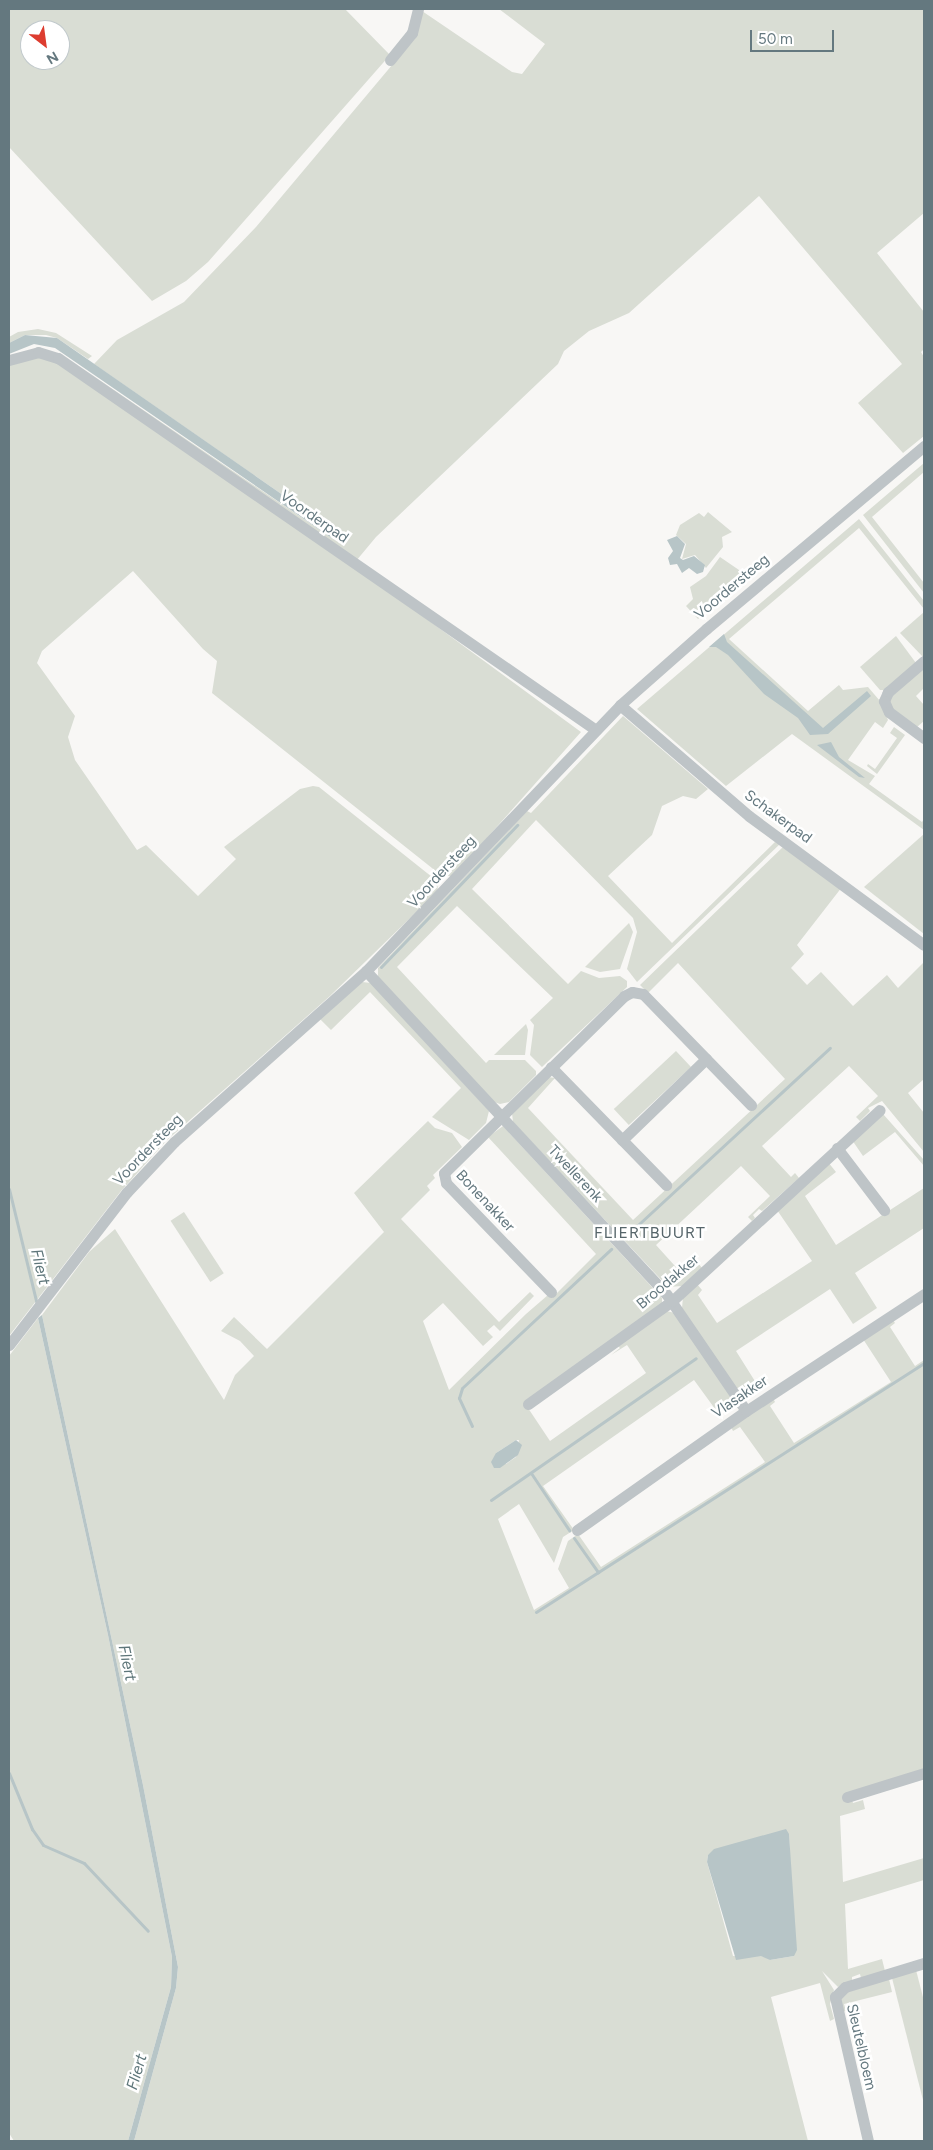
<!DOCTYPE html>
<html>
<head>
<meta charset="utf-8">
<style>
  body { margin:0 }
  #map { position:relative; width:933px; height:2150px; overflow:hidden; background:#f8f7f5; font-family:Figtree,sans-serif }
  div>[style] { position:absolute }
  [style*='--x'] { left:calc(var(--x)*1px); top:calc(var(--y)*1px); width:calc(var(--w)*1px); rotate:calc(var(--a)*1deg) }
  .green>* { inset:0; background:#d9ddd4; transform-origin:0 0 }
  .water>* { inset:0; background:#b7c5c7 }
  .stream>* { height:3px; margin:-1.5px; padding:0 1.5px; transform-origin:1.5px; border-radius:1.5px; background:#b7c5c7 }
  .minor>* { height:11px; margin:-5.5px; padding:0 5.5px; transform-origin:5.5px; border-radius:5.5px; background:#bec4c7 }
  span { translate:-50% -50%; white-space:nowrap; text-align:center; line-height:1.15; -webkit-text-stroke:5px #fff; paint-order:stroke }
  .street-label { font-size:15px; color:#64787f }
  .neighbourhood-label { font-size:16px; color:#56656a; letter-spacing:1px }
  .water-label { font-size:16px; color:#5e767a; font-style:italic }
  .frame { position:absolute; inset:0; border:10px solid #64787f; pointer-events:none }
  .north { position:absolute; left:20px; top:20px; width:50px; height:50px; box-sizing:border-box; background:#fff; border:1px solid #c1c9cc; border-radius:50%; rotate:150deg; font-size:14px; font-weight:700; line-height:20px; text-align:center; color:#64787f }
  .north::after { content:''; display:block; margin:auto; width:18px; height:22px; background:#dd3d30; clip-path:polygon(50% 0,100% 100%,50% 72%,0 100%) }
  .scale { position:absolute; left:750px; top:30px; width:84px; height:22px; box-sizing:border-box; border:2px solid #64787f; border-top:0; padding-left:6px; font-size:15px; line-height:18px; white-space:nowrap; color:#64787f; -webkit-text-stroke:4px #fff; paint-order:stroke }
</style>
</head>
<body>
<div id="map">
  <div class="green">
    <i style="clip-path:polygon(evenodd,9px 9px,345px 9px,390px 55px,208px 262px,186px 281px,152px 301px,9px 147px,9px 9px,30px 30px,60px 30px,60px 60px,30px 60px,30px 30px)"></i>
    <i style="clip-path:polygon(499px 9px,924px 9px,924px 213px,877px 253px,924px 312px,924px 349px,921px 352px,924px 357px,924px 436px,903px 453px,858px 403px,902px 364px,759px 196px,629px 313px,589px 331px,564px 351px,558px 364px,376px 537px,356px 561px,86px 371px,333px 539px,337px 538px,339px 534px,94px 364px,117px 340px,184px 302px,256px 227px,408px 46px,417px 31px,422px 11px,512px 72px,522px 74px,545px 44px)"></i>
    <i style="clip-path:polygon(38px 329px,56px 333px,92px 356px,88px 359px,57px 338px,46px 335px,25px 335px,9px 343px,9px 337px,18px 332px)"></i>
    <i style="clip-path:polygon(37px 356px,59px 362px,372px 579px,581px 732px,453px 876px,442px 876px,212px 693px,217px 661px,203px 649px,133px 571px,42px 651px,37px 663px,75px 716px,68px 737px,75px 760px,137px 850px,146px 845px,198px 896px,236px 859px,224px 847px,300px 789px,313px 786px,319px 787px,427px 873px,437px 881px,438px 891px,330px 996px,166px 1141px,121px 1191px,9px 1336px,9px 363px)"></i>
    <i style="clip-path:polygon(924px 463px,924px 472px,872px 517px,924px 583px,924px 593px,863px 515px)"></i>
    <i style="clip-path:polygon(708px 512px,732px 532px,722px 537px,723px 547px,706px 568px,695px 555px,682px 559px,686px 544px,676px 535px,680px 525px,699px 513px,704px 517px)"></i>
    <i style="clip-path:polygon(859px 519px,924px 601px,924px 609px,859px 528px,729px 639px,808px 711px,839px 685px,843px 690px,868px 687px,880px 701px,888px 720px,883px 728px,875px 722px,848px 760px,875px 776px,869px 784px,922px 822px,924px 819px,924px 830px,792px 734px,726px 786px,637px 709px)"></i>
    <i style="clip-path:polygon(720px 557px,739px 570px,743px 580px,698px 619px,686px 606px,693px 599px,690px 587px,706px 576px)"></i>
    <i style="clip-path:polygon(924px 612px,924px 656px,923px 657px,900px 633px)"></i>
    <i style="clip-path:polygon(896px 636px,916px 663px,884px 690px,880px 690px,860px 667px)"></i>
    <i style="clip-path:polygon(924px 667px,924px 688px,916px 696px,924px 705px,924px 721px,917px 727px,892px 708px,889px 699px)"></i>
    <i style="clip-path:polygon(623px 716px,708px 789px,696px 799px,683px 796px,662px 806px,652px 835px,608px 876px,672px 943px,775px 842px,781px 843px,637px 982px,627px 969px,637px 932px,633px 918px,536px 820px,472px 889px,568px 984px,581px 971px,599px 978px,620px 976px,627px 981px,627px 987px,542px 1067px,530px 1055px,534px 1025px,530px 1020px,553px 998px,457px 906px,397px 967px,486px 1063px,489px 1060px,525px 1060px,536px 1071px,536px 1075px,509px 1102px,500px 1104px,494px 1102px,378px 977px,378px 968px,527px 811px,531px 813px)"></i>
    <i style="clip-path:polygon(894px 727px,905px 735px,877px 774px,867px 766px,868px 764px,875px 769px,897px 738px,890px 733px)"></i>
    <i style="clip-path:polygon(924px 834px,924px 934px,864px 887px)"></i>
    <i style="clip-path:polygon(783px 847px,842px 887px,797px 945px,804px 954px,791px 968px,807px 985px,821px 972px,853px 1006px,887px 975px,898px 988px,924px 962px,924px 1079px,908px 1093px,924px 1113px,924px 1152px,882px 1101px,868px 1108px,870px 1111px,860px 1121px,856px 1117px,878px 1096px,849px 1066px,762px 1146px,791px 1177px,795px 1173px,799px 1178px,762px 1211px,759px 1209px,753px 1215px,755px 1218px,752px 1221px,748px 1217px,770px 1196px,741px 1166px,656px 1245px,684px 1276px,698px 1263px,702px 1268px,682px 1286px,668px 1287px,513px 1122px,512px 1113px,548px 1077px,555px 1078px,528px 1108px,633px 1220px,785px 1079px,678px 963px,648px 993px,640px 985px)"></i>
    <i style="clip-path:polygon(629px 923px,633px 932px,620px 969px,600px 972px,585px 967px)"></i>
    <i style="clip-path:polygon(362px 982px,371px 983px,489px 1111px,486px 1123px,469px 1140px,432px 1117px,461px 1088px,370px 992px,331px 1030px,320px 1019px)"></i>
    <i style="clip-path:polygon(526px 1024px,528px 1030px,525px 1055px,494px 1055px)"></i>
    <i style="left:676px;top:1051px;width:22px;height:85px;rotate:47deg"></i>
    <i style="clip-path:polygon(883px 1114px,924px 1160px,924px 1166px,895px 1132px,863px 1156px,852px 1140px)"></i>
    <i style="clip-path:polygon(evenodd,428px 1121px,435px 1128px,452px 1133px,462px 1147px,433px 1175px,435px 1178px,427px 1186px,430px 1190px,401px 1219px,499px 1322px,530px 1292px,534px 1296px,500px 1331px,494px 1325px,487px 1331px,493px 1337px,483px 1346px,443px 1303px,423px 1321px,449px 1390px,526px 1314px,548px 1295px,552px 1298px,596px 1254px,488px 1137px,503px 1126px,662px 1298px,662px 1304px,524px 1402px,550px 1441px,646px 1373px,627px 1345px,611px 1355px,620px 1348px,617px 1345px,666px 1311px,675px 1313px,734px 1402px,718px 1413px,694px 1380px,543px 1486px,574px 1530px,563px 1537px,554px 1563px,519px 1504px,498px 1519px,534px 1610px,569px 1588px,558px 1569px,568px 1541px,578px 1534px,601px 1567px,765px 1462px,740px 1427px,733px 1431px,731px 1427px,773px 1398px,775px 1402px,770px 1406px,794px 1443px,891px 1382px,863px 1339px,893px 1320px,895px 1323px,890px 1327px,915px 1366px,924px 1360px,924px 1770px,852px 1800px,853px 1803px,863px 1800px,865px 1809px,840px 1816px,843px 1882px,924px 1858px,924px 1880px,845px 1904px,848px 1969px,882px 1959px,885px 1971px,861px 1978px,860px 1974px,852px 1977px,852px 1981px,838px 1987px,822px 1971px,834px 1990px,830px 2004px,834px 2019px,830px 2021px,820px 1983px,771px 1997px,808px 2141px,134px 2141px,176px 1988px,178px 1967px,143px 1785px,42px 1315px,89px 1252px,115px 1229px,224px 1400px,235px 1375px,254px 1356px,240px 1341px,221px 1331px,234px 1317px,267px 1349px,384px 1232px,354px 1193px,428px 1121px,516px 1440px,519px 1440px,516px 1457px,506px 1464px,496px 1453px,516px 1440px,428px 1121px,789px 1834px,794px 1956px,770px 1960px,767px 1956px,733px 1956px,707px 1862px,708px 1855px,789px 1834px)"></i>
    <i style="clip-path:polygon(828px 1162px,836px 1172px,805px 1196px,836px 1245px,924px 1188px,924px 1228px,855px 1273px,877px 1308px,853px 1324px,830px 1289px,736px 1351px,758px 1386px,741px 1397px,682px 1308px,683px 1297px,697px 1284px,702px 1290px,698px 1295px,717px 1323px,812px 1261px,777px 1210px)"></i>
    <i style="left:184px;top:1212px;width:73px;height:16px;rotate:57deg"></i>
    <i style="clip-path:polygon(38px 1318px,108px 1635px,172px 1957px,171px 1987px,128px 2141px,14px 2141px,9px 2133px,9px 1356px)"></i>
    <i style="clip-path:polygon(916px 1970px,924px 2001px,924px 2104px,892px 1978px)"></i>
    <i style="clip-path:polygon(889px 1979px,892px 1992px,844px 2004px,846px 2011px,841px 2012px,839px 2003px,844px 1993px)"></i>
  </div>
  <div class="water">
    <i style="clip-path:polygon(25px 335px,57px 338px,339px 534px,337px 538px,333px 539px,55px 348px,34px 344px,9px 354px,9px 343px)"></i>
    <i style="clip-path:polygon(677px 536px,685px 544px,680px 558px,683px 560px,694px 556px,705px 565px,703px 572px,697px 574px,689px 568px,682px 573px,677px 564px,670px 565px,668px 558px,673px 551px,667px 540px)"></i>
    <i style="clip-path:polygon(724px 634px,727px 642px,823px 728px,867px 691px,871px 696px,828px 734px,810px 735px,798px 718px,764px 694px,728px 655px,716px 647px,709px 647px)"></i>
    <i style="clip-path:polygon(831px 742px,839px 757px,865px 778px,859px 777px,817px 745px)"></i>
    <i style="clip-path:polygon(42px 1315px,143px 1785px,178px 1967px,176px 1988px,134px 2141px,128px 2141px,171px 1987px,172px 1957px,108px 1635px,38px 1318px)"></i>
    <i style="clip-path:polygon(516px 1440px,522px 1445px,518px 1455px,500px 1468px,494px 1468px,491px 1462px,496px 1453px)"></i>
    <i style="clip-path:polygon(786px 1829px,789px 1834px,797px 1950px,794px 1956px,770px 1960px,761px 1956px,736px 1960px,707px 1862px,708px 1855px,714px 1849px)"></i>
  </div>
  <div class="stream">
    <i style="--x:381;--y:967;--w:197;--a:-46.2"></i>
    <i style="--x:9;--y:1189;--w:119;--a:76.4"></i>
    <i style="--x:627;--y:1235;--w:276;--a:-42.7"></i>
    <i style="--x:472;--y:1426;--w:31;--a:-115"></i>
    <i style="--x:459;--y:1398;--w:10;--a:-73"></i>
    <i style="--x:462;--y:1388;--w:204;--a:-43"></i>
    <i style="--x:531;--y:1473;--w:69;--a:56.3"></i>
    <i style="--x:491;--y:1500;--w:249;--a:-34.7"></i>
    <i style="--x:574;--y:1538;--w:42;--a:54.8"></i>
    <i style="--x:536;--y:1612;--w:461;--a:-32.7"></i>
    <i style="--x:9;--y:1773;--w:61;--a:67.7"></i>
    <i style="--x:32;--y:1829;--w:19;--a:55"></i>
    <i style="--x:43;--y:1845;--w:45;--a:23.7"></i>
    <i style="--x:84;--y:1863;--w:93;--a:46.7"></i>
  </div>
  <div class="minor">
    <i style="--x:390;--y:60;--w:35;--a:-51"></i>
    <i style="--x:412;--y:33;--w:25;--a:-76"></i>
    <i style="--x:9;--y:360;--w:30;--a:-15"></i>
    <i style="--x:38;--y:352;--w:21;--a:17"></i>
    <i style="--x:58;--y:358;--w:654;--a:34.66"></i>
    <i style="--x:924;--y:661;--w:48;--a:139.3"></i>
    <i style="--x:888;--y:692;--w:10;--a:114"></i>
    <i style="--x:884;--y:701;--w:12;--a:66"></i>
    <i style="--x:889;--y:712;--w:44;--a:36.6"></i>
    <i style="--x:620;--y:705;--w:170;--a:40.7"></i>
    <i style="--x:749;--y:816;--w:217;--a:36.4"></i>
    <i style="--x:366;--y:971;--w:442;--a:47.1"></i>
    <i style="--x:667;--y:1295;--w:140;--a:55.7"></i>
    <i style="--x:551;--y:1067;--w:165;--a:45.7"></i>
    <i style="--x:622;--y:1140;--w:117;--a:-44"></i>
    <i style="--x:837;--y:1148;--w:78;--a:52.8"></i>
    <i style="--x:551;--y:1292;--w:151;--a:-133.9"></i>
    <i style="--x:446;--y:1183;--w:10;--a:-101"></i>
    <i style="--x:444;--y:1173;--w:252;--a:-44.5"></i>
    <i style="--x:624;--y:996;--w:9;--a:-27"></i>
    <i style="--x:632;--y:992;--w:11;--a:10"></i>
    <i style="--x:643;--y:994;--w:155;--a:45.8"></i>
    <i style="--x:9;--y:1345;--w:193;--a:-52.4"></i>
    <i style="--x:127;--y:1192;--w:69;--a:-46.8"></i>
    <i style="--x:174;--y:1142;--w:257;--a:-41.7"></i>
    <i style="--x:366;--y:971;--w:368;--a:-46.3"></i>
    <i style="--x:620;--y:705;--w:115;--a:-41.5"></i>
    <i style="--x:706;--y:629;--w:285;--a:-40"></i>
    <i style="--x:528;--y:1404;--w:177;--a:-35.6"></i>
    <i style="--x:672;--y:1301;--w:282;--a:-42.6"></i>
    <i style="--x:577;--y:1530;--w:207;--a:-35.2"></i>
    <i style="--x:746;--y:1411;--w:213;--a:-33.3"></i>
    <i style="--x:847;--y:1797;--w:81;--a:-17.3"></i>
    <i style="--x:868;--y:2141;--w:148;--a:-102.9"></i>
    <i style="--x:835;--y:1997;--w:14;--a:-45"></i>
    <i style="--x:845;--y:1987;--w:83;--a:-16.9"></i>
  </div>
  <div class="street-label">
    <span style="left:314px;top:517px;rotate:35deg">Voorderpad</span>
    <span style="left:732px;top:587px;rotate:-40deg">Voordersteeg</span>
    <span style="left:778px;top:817px;rotate:36deg">Schakerpad</span>
    <span style="left:442px;top:872px;rotate:-47deg">Voordersteeg</span>
    <span style="left:148px;top:1150px;rotate:-46deg">Voordersteeg</span>
    <span style="left:575px;top:1174px;rotate:47deg">Twellerenk</span>
    <span style="left:485px;top:1201px;rotate:47deg">Bonenakker</span>
    <span style="left:668px;top:1282px;rotate:-40deg">Broodakker</span>
    <span style="left:740px;top:1397px;rotate:-34deg">Vlasakker</span>
    <span style="left:861px;top:2047px;rotate:77deg">Sleutelbloem</span>
  </div>
  <div class="neighbourhood-label">
    <span style="left:650px;top:1233px">FLIERTBUURT</span>
  </div>
  <div class="water-label">
    <span style="left:40px;top:1267px;rotate:76deg">Fliert</span>
    <span style="left:127px;top:1663px;rotate:78deg">Fliert</span>
    <span style="left:137px;top:2072px;rotate:-74deg">Fliert</span>
  </div>
  <div class="frame"></div>
  <div class="north">N</div>
  <div class="scale">50 m</div>
</div>
</body>
</html>
